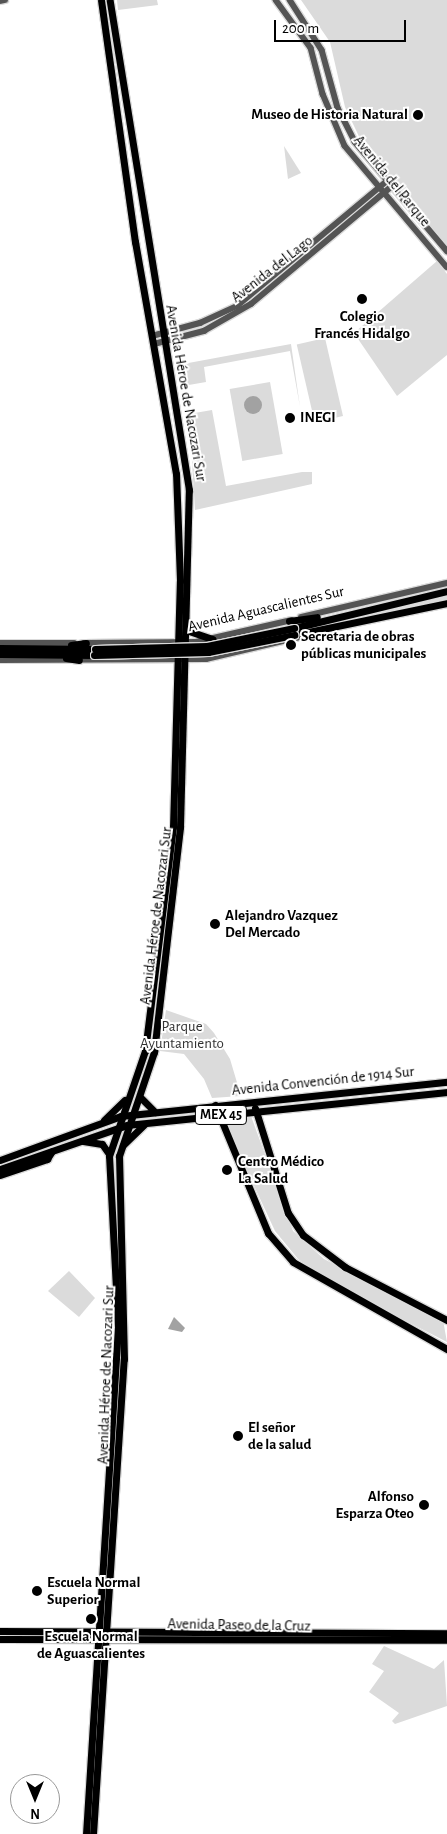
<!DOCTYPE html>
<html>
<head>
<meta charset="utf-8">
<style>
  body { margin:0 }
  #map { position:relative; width:447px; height:1834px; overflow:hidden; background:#fff; font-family:"Alegreya Sans",sans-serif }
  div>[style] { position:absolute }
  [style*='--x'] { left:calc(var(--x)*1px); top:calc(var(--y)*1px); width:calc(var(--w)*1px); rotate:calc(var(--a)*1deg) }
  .green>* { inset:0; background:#dbdbdb; transform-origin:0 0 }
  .water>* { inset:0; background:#a2a2a2 }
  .round { border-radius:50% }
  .roads { filter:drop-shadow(1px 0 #dbdbdb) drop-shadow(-1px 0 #dbdbdb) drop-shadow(0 1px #dbdbdb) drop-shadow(0 -1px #dbdbdb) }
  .minor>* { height:5.5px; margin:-2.75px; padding:0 2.75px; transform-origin:2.75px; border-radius:2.75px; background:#545454 }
  .major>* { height:7px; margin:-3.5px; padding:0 3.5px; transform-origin:3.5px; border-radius:3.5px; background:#000 }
  .bridges { filter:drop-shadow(1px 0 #dbdbdb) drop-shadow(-1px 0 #dbdbdb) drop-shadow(0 1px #dbdbdb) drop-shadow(0 -1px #dbdbdb) }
  .major-bridge>* { height:7px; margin:-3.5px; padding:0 3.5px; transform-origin:3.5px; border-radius:3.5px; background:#000 }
  .dots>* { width:14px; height:14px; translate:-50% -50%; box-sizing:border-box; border:2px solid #fff; border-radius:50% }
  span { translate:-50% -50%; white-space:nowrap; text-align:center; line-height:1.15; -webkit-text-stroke:4px #fff; paint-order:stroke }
  .shield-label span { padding:1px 4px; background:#fff; border:1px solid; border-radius:4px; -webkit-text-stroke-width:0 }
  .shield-label { font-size:14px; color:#000; font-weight:700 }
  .poi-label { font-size:15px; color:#000; font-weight:700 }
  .right { translate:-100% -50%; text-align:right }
  .left { translate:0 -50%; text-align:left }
  .street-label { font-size:15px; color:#000 }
  .park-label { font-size:15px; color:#323232 }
  .north { position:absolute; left:10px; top:1774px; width:50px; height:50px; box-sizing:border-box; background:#fff; border:1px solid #999; border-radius:50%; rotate:180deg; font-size:14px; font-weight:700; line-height:20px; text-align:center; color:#000 }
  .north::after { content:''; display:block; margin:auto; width:18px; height:22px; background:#000; clip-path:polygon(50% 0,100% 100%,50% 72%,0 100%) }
  .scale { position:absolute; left:274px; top:20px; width:132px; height:22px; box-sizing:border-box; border:2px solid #000; border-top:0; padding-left:6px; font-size:15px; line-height:18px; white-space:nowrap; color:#000; -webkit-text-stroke:4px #fff; paint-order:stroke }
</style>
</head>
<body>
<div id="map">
  <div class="green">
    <i style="clip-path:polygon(117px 0,157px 0,158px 5px,118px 10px)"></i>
    <i style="clip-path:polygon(301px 0,447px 0,447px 246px,364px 147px,345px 107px,330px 42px)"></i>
    <i style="clip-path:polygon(284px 146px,301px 173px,288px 179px)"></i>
    <i style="clip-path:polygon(437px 261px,447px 274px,447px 355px,397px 396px,354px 333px)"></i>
    <i style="left:325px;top:338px;width:80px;height:29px;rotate:77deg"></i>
    <i style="clip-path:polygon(291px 344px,300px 407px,290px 351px,204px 367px,206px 382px,183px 386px,183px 364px)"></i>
    <i style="left:270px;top:382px;width:73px;height:41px;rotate:80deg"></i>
    <i style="clip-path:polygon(212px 410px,226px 486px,302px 472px,312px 472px,312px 484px,195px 510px,189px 414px)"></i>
    <i style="clip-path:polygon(447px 594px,447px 600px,294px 631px)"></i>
    <i style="clip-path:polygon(166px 1010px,206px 1024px,214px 1033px,230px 1059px,241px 1096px,212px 1098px,204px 1079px,184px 1054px,160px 1051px)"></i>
    <i style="clip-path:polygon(251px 1116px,293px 1231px,324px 1259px,443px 1320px,447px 1342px,328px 1281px,298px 1259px,275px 1231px,223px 1119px)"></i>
    <i style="clip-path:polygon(69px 1271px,95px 1298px,79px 1317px,48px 1291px)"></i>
    <i style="clip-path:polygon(384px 1646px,434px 1669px,444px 1660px,447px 1706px,395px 1724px,392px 1721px,399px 1713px,369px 1692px,384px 1671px,372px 1664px)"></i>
  </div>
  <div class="water">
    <i class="round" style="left:244px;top:396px;width:18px;height:18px"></i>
    <i style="clip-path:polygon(174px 1317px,185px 1328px,182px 1332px,168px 1329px)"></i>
  </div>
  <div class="roads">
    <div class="minor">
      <i style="--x:276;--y:0;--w:59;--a:53.9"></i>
      <i style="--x:311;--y:48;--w:48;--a:75.4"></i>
      <i style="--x:323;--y:94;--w:56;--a:67.1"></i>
      <i style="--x:345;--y:146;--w:158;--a:49.9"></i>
      <i style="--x:290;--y:0;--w:59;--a:57.4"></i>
      <i style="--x:322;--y:50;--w:60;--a:74.6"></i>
      <i style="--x:338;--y:108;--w:38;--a:63"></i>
      <i style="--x:355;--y:142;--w:143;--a:49.8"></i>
      <i style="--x:0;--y:1;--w:5;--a:-11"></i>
      <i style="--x:152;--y:336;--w:50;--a:-15.2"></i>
      <i style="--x:200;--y:323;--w:41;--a:-24.7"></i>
      <i style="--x:237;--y:306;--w:195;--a:-39.8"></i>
      <i style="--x:154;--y:344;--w:52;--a:-14.6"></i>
      <i style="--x:204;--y:331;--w:54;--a:-29.9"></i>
      <i style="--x:251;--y:304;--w:182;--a:-39.9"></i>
      <i style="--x:301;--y:617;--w:150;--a:-13.1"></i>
      <i style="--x:0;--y:643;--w:74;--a:0"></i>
      <i style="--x:84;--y:643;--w:112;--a:-0.5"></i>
      <i style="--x:196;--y:642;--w:98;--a:-12.9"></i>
      <i style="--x:0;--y:660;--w:206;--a:-0.3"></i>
      <i style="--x:206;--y:659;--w:119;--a:-13.1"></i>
    </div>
    <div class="major">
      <i style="--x:289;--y:621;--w:28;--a:-8"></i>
      <i style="--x:294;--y:628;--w:157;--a:-13.6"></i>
      <i style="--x:186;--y:630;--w:28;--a:19"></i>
      <i style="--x:294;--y:635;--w:156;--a:-11.8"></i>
      <i style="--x:71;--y:645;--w:15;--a:-8"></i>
      <i style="--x:0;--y:648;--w:95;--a:0.6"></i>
      <i style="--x:0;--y:654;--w:94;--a:0.6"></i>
      <i style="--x:66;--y:658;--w:13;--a:9"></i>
      <i style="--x:141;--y:1098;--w:20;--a:45"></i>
      <i style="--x:215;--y:1105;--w:139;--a:67.5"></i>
      <i style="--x:268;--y:1233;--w:38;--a:49"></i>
      <i style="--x:293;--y:1262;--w:177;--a:29.5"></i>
      <i style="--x:255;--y:1108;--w:110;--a:72.6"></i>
      <i style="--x:288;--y:1213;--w:27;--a:56"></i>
      <i style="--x:303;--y:1235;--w:53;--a:37.3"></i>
      <i style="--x:345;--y:1267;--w:115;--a:27.5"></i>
      <i style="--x:104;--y:1120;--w:29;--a:-44"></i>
      <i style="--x:83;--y:1141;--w:19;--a:9"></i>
      <i style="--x:102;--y:1144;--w:12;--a:55"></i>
      <i style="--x:123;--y:1145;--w:29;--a:-44"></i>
      <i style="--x:0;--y:1160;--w:129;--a:-20"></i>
      <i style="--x:121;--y:1116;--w:328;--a:-6"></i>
      <i style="--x:0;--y:1169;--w:134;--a:-19.1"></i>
      <i style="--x:127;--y:1125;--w:322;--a:-5.9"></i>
      <i style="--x:0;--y:1175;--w:50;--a:-18.8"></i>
      <i style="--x:47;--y:1159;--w:9;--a:-58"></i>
      <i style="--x:0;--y:1631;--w:447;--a:0.3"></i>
      <i style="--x:0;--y:1639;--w:447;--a:0.1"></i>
      <i style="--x:86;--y:1834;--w:508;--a:-86.39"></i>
      <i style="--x:118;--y:1327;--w:171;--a:-93"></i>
      <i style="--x:109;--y:1156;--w:111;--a:-71.1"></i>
      <i style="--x:145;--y:1051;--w:226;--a:-82.9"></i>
      <i style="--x:173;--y:827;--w:246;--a:-88.4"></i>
      <i style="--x:180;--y:581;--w:107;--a:-92.1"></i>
      <i style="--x:176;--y:474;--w:236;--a:-100"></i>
      <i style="--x:135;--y:242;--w:244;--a:-98"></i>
      <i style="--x:93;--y:1834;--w:476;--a:-86.3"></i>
      <i style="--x:124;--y:1359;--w:203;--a:-91.4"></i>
      <i style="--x:119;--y:1156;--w:110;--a:-71.4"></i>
      <i style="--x:154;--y:1052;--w:226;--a:-83.4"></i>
      <i style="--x:180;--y:827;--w:337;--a:-88.5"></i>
      <i style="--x:189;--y:490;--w:496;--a:-99.2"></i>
    </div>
  </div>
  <div class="bridges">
    <div class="major-bridge">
      <i style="--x:95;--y:649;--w:112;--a:-1.5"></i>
      <i style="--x:207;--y:646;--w:89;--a:-11.7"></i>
      <i style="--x:94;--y:655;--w:114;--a:-1.5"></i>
      <i style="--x:208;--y:652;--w:88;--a:-11.2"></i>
    </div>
  </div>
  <div class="dots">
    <i style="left:418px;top:115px;background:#000"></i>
    <i style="left:362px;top:299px;background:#000"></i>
    <i style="left:290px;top:418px;background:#000"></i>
    <i style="left:291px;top:645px;background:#000"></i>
    <i style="left:215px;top:924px;background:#000"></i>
    <i style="left:227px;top:1170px;background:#000"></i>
    <i style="left:238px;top:1436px;background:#000"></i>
    <i style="left:424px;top:1505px;background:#000"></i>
    <i style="left:37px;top:1591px;background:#000"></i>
    <i style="left:91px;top:1619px;background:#000"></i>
  </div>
  <div class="shield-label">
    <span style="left:221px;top:1115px">MEX 45</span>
  </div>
  <div class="poi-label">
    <span class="right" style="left:408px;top:115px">Museo de Historia Natural</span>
    <span style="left:362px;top:325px">Colegio<br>Francés Hidalgo</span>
    <span class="left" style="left:300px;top:418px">INEGI</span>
    <span class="left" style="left:301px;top:645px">Secretaria de obras<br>públicas municipales</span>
    <span class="left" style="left:225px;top:924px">Alejandro Vazquez<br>Del Mercado</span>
    <span class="left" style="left:238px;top:1170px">Centro Médico<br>La Salud</span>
    <span class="left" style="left:248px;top:1436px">El señor<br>de la salud</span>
    <span class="right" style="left:414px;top:1505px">Alfonso<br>Esparza Oteo</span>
    <span class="left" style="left:47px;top:1591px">Escuela Normal<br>Superior</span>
    <span style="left:91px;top:1645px">Escuela Normal<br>de Aguascalientes</span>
  </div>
  <div class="street-label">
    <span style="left:392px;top:181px;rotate:51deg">Avenida del Parque</span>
    <span style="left:272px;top:269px;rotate:-38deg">Avenida del Lago</span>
    <span style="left:186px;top:393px;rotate:80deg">Avenida Héroe de Nacozari Sur</span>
    <span style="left:266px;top:609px;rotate:-13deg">Avenida Aguascalientes Sur</span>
    <span style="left:156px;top:916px;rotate:-83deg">Avenida Héroe de Nacozari Sur</span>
    <span style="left:323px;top:1081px;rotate:-6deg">Avenida Convención de 1914 Sur</span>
    <span style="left:106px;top:1375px;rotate:-88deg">Avenida Héroe de Nacozari Sur</span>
    <span style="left:239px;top:1625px;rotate:1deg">Avenida Paseo de la Cruz</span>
  </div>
  <div class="park-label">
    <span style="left:182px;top:1035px">Parque<br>Ayuntamiento</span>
  </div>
  <div class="north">N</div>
  <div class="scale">200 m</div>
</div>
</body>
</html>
